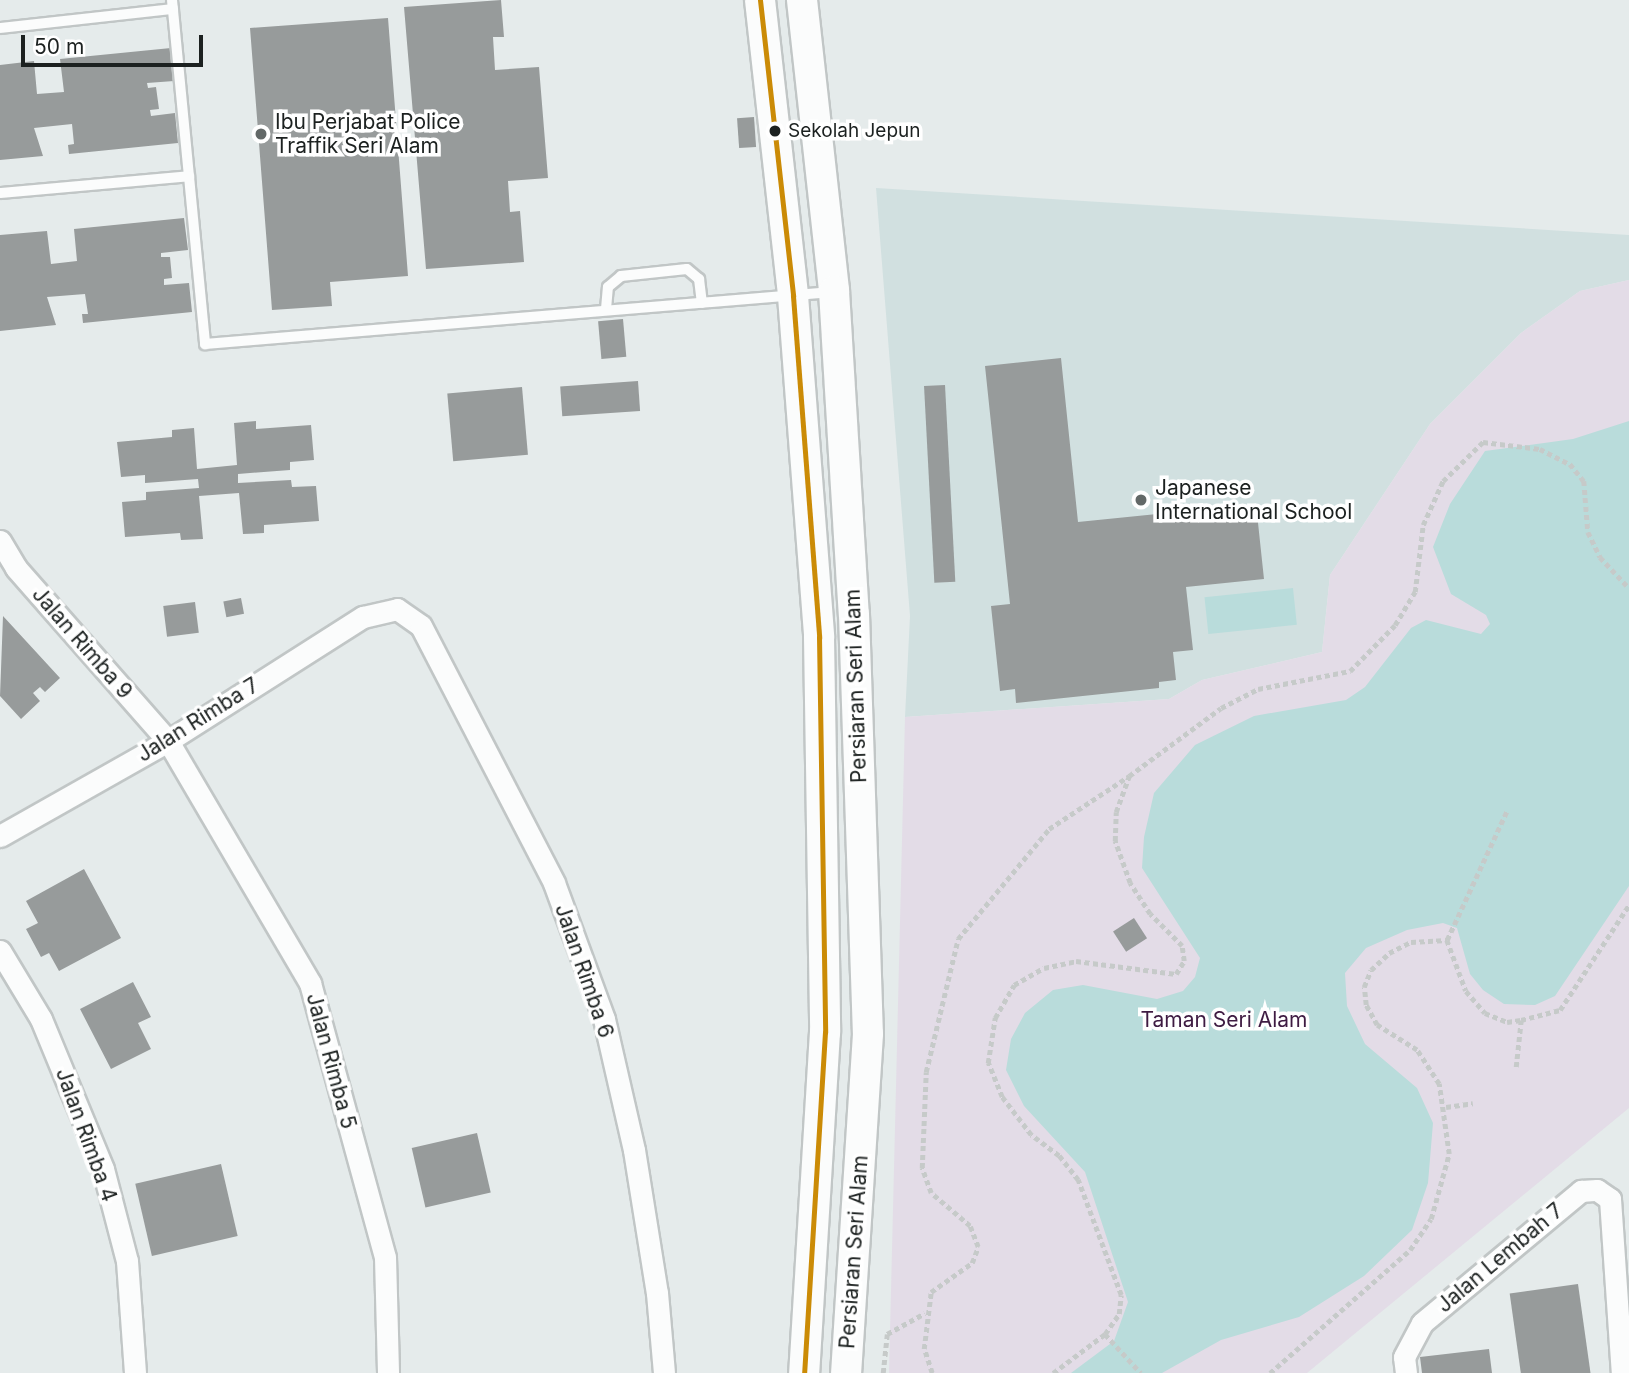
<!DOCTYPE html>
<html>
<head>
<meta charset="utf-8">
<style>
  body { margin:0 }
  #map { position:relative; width:1629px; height:1373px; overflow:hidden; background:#e5ebeb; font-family:Inter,sans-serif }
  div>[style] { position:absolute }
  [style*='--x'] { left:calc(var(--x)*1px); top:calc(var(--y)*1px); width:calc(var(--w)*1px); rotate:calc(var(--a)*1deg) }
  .built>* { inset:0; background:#d1e0e0 }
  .green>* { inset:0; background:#e3dce7 }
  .water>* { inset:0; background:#b9dcdb; transform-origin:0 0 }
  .building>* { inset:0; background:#979b9b; transform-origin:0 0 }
  .path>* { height:4.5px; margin-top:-2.25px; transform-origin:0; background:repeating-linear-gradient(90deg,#c6cac9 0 5px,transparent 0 8.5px) }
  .roads { filter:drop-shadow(2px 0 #c1c6c6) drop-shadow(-2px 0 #c1c6c6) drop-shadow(0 2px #c1c6c6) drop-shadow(0 -2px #c1c6c6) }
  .lane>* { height:10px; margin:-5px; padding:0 5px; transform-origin:5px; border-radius:5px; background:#fbfcfc }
  .street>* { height:21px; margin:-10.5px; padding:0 10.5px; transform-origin:10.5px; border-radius:10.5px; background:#fbfcfc }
  .secondary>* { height:30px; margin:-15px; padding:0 15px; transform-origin:15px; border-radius:15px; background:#fbfcfc }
  .bus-1>* { height:5px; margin:-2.5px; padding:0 2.5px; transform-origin:2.5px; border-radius:2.5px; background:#cb8b06 }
  .dots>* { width:19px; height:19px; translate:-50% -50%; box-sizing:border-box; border:4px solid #fff; border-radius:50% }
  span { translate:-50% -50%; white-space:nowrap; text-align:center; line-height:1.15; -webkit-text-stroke:7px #fff; paint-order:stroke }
  .bus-label { font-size:19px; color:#1c2120 }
  .left { translate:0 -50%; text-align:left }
  .poi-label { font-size:21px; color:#1c2120 }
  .street-label { font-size:21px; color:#1c2120 }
  .park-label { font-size:21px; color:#3e1b42 }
  .scale { position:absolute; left:21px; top:35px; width:182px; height:32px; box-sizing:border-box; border:4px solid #1c2120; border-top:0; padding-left:9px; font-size:21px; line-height:24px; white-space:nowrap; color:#1c2120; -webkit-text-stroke:5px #fff; paint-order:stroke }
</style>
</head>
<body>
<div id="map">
  <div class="built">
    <i style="clip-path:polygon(876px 188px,1629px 235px,1629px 280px,1580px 291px,1521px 333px,1430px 424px,1330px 575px,1322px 652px,1202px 680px,1169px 699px,905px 717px,910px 616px)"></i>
  </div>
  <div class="green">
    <i style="clip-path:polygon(1629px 280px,1629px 1108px,1307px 1373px,889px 1373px,905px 717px,1169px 699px,1202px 680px,1322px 652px,1330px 575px,1430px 424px,1521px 333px,1580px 291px)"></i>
  </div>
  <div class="water">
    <i style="clip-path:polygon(1629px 421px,1629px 886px,1555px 996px,1535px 1005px,1504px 1004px,1483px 990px,1470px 974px,1457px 928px,1443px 923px,1407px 930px,1366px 948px,1345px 973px,1347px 1006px,1365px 1044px,1417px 1088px,1433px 1123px,1428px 1183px,1412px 1230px,1364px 1276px,1299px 1317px,1221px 1340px,1162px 1373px,1071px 1373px,1114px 1341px,1128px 1302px,1085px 1172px,1024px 1106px,1006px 1070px,1011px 1039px,1025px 1013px,1053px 990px,1083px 985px,1157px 999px,1183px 991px,1195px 977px,1200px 958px,1142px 868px,1144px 837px,1154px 793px,1195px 745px,1254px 716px,1346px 700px,1365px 687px,1411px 628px,1426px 620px,1481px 634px,1490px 624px,1486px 615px,1451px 594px,1433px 547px,1450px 504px,1485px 451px,1573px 439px)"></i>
    <i style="left:1293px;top:588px;width:37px;height:89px;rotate:84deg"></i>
  </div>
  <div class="building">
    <i style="clip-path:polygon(501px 0,504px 37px,493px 37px,495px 70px,539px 67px,548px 178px,508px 181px,510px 212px,520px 211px,524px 262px,426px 269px,404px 7px)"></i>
    <i style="clip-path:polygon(388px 18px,408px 276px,330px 282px,332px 306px,272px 310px,250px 28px)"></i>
    <i style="clip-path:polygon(171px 48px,174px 81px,147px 83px,148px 88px,156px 87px,159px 109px,150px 110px,151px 116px,175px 113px,178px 143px,69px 154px,68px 145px,74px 144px,72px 124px,34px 128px,43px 156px,0 160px,0 65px,34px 61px,37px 94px,64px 92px,60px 59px)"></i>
    <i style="left:754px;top:117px;width:30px;height:17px;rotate:86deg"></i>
    <i style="clip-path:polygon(184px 218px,188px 250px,161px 253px,161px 257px,170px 257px,172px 278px,164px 279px,164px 285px,189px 283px,192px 312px,83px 323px,82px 314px,88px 314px,85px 294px,47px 297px,56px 325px,0 331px,0 235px,47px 231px,51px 264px,77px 261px,74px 229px)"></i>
    <i style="left:623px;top:319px;width:38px;height:25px;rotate:85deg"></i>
    <i style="clip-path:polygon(1061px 358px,1078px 522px,1256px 504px,1264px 579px,1186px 587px,1193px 650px,1173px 652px,1176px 680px,1159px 682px,1159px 688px,1016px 703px,1015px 689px,1000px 691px,991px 606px,1010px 604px,985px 366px)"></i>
    <i style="left:638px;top:381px;width:30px;height:78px;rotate:86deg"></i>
    <i style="left:945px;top:385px;width:197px;height:21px;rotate:87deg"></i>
    <i style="left:522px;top:387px;width:68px;height:75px;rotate:85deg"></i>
    <i style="clip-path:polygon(256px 421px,256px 429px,311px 425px,314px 460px,290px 462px,290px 470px,238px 474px,238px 483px,291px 480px,292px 487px,316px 486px,319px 521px,264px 525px,264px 533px,243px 534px,239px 493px,199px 496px,203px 539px,181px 540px,180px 533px,125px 537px,122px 502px,146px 500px,146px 492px,199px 488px,198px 479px,145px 483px,145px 475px,121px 477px,117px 442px,172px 437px,172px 430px,194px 428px,197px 469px,237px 465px,234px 423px)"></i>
    <i style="left:241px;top:598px;width:16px;height:18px;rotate:79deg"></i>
    <i style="left:195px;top:602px;width:31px;height:32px;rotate:83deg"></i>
    <i style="clip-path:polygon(3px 616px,60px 678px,45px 692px,40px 687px,33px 693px,40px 701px,21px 719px,0 696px)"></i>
    <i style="clip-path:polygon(84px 869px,121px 938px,59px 971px,49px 953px,41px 957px,26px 929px,38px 923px,26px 901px)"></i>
    <i style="left:1134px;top:918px;width:24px;height:25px;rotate:57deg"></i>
    <i style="clip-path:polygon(133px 982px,151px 1017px,138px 1023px,151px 1049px,111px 1069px,80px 1009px)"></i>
    <i style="left:477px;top:1133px;width:61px;height:67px;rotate:77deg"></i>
    <i style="left:221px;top:1164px;width:74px;height:88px;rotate:77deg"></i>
    <i style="left:1578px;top:1284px;width:90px;height:69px;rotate:82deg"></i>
    <i style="clip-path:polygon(1489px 1349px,1492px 1373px,1422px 1373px,1420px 1357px)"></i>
  </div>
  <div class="path">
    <i style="--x:1447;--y:940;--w:142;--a:-65.1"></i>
    <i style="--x:1516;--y:1067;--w:47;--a:-83.9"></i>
    <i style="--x:1521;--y:1020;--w:40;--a:-14.4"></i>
    <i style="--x:1560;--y:1010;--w:126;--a:-56.7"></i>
    <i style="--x:1446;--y:1107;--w:27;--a:-8"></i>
    <i style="--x:1105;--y:1334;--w:53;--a:47.3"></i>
    <i style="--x:883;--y:1373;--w:39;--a:-84"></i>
    <i style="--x:887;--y:1334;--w:43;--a:-28.9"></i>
    <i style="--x:932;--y:1373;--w:25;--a:-108"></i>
    <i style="--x:924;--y:1349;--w:57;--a:-83"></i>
    <i style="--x:931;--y:1292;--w:50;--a:-35.3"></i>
    <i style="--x:972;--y:1263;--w:17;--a:-69"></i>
    <i style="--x:978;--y:1247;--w:22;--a:-111"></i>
    <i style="--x:970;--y:1226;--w:51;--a:-139.8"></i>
    <i style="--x:931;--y:1193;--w:27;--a:-110"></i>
    <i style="--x:922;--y:1168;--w:96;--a:-87.6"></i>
    <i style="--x:926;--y:1072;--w:137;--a:-76.5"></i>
    <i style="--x:958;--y:939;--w:143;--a:-50.4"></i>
    <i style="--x:1049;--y:829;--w:96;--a:-33.5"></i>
    <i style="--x:1053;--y:1373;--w:65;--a:-36.9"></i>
    <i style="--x:1105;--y:1334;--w:24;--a:-55"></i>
    <i style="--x:1119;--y:1314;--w:19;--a:-84"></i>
    <i style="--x:1121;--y:1295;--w:123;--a:-110.5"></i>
    <i style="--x:1078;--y:1180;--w:31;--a:-128"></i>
    <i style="--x:1059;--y:1156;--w:35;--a:-143"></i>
    <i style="--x:1031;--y:1135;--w:48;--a:-127.3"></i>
    <i style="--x:1002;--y:1097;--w:37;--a:-112"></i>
    <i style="--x:988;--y:1063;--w:46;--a:-81.2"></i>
    <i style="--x:995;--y:1018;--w:38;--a:-60"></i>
    <i style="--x:1014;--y:985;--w:34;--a:-30"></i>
    <i style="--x:1044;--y:968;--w:33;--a:-12"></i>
    <i style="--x:1076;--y:961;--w:101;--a:7.4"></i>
    <i style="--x:1176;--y:974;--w:15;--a:-58"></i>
    <i style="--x:1184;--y:961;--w:15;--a:-98"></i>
    <i style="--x:1182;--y:946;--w:45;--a:-135"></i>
    <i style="--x:1150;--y:914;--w:37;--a:-123"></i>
    <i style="--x:1130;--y:883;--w:45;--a:-109.7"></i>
    <i style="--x:1115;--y:841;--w:29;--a:-88"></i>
    <i style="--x:1116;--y:812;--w:38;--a:-70"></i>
    <i style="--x:1129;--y:776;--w:114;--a:-36.5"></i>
    <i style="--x:1221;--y:708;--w:42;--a:-27.2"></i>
    <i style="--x:1258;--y:689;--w:94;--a:-11.1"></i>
    <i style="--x:1350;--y:671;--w:64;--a:-45.6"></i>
    <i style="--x:1395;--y:625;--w:39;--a:-59"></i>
    <i style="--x:1415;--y:592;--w:67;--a:-83.2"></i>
    <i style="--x:1423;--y:525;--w:48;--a:-65.6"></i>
    <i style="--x:1443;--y:481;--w:56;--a:-44.3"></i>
    <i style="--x:1483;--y:442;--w:57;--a:7"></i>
    <i style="--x:1540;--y:449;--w:34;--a:27"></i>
    <i style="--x:1570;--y:464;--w:22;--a:51"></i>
    <i style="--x:1584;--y:481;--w:51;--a:85.5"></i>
    <i style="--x:1588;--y:532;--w:28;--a:64"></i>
    <i style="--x:1600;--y:557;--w:42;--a:46.9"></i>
    <i style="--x:1270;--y:1373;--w:186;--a:-41.3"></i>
    <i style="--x:1410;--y:1250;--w:37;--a:-56"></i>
    <i style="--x:1431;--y:1219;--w:67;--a:-74.5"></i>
    <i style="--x:1449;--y:1154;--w:71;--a:-98.1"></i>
    <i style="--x:1439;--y:1084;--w:40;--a:-122.9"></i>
    <i style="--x:1417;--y:1050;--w:47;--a:-148"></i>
    <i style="--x:1377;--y:1025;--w:23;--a:-119"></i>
    <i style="--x:1366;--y:1005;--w:18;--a:-96"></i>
    <i style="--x:1364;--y:987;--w:18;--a:-68"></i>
    <i style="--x:1371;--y:970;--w:25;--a:-43"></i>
    <i style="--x:1389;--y:953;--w:25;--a:-27"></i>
    <i style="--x:1411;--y:942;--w:36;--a:-3"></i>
    <i style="--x:1447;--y:940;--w:54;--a:69.6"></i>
    <i style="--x:1466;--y:991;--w:29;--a:49"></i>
    <i style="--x:1485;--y:1013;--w:24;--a:22"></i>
    <i style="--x:1507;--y:1022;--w:14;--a:-8"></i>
  </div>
  <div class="roads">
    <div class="lane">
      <i style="--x:172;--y:0;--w:346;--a:84.5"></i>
      <i style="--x:205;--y:344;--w:629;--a:-4.74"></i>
      <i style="--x:0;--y:28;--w:174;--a:-6.3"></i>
      <i style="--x:0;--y:193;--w:190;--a:-5.1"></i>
      <i style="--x:606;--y:309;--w:22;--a:-85"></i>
      <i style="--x:608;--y:287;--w:17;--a:-40"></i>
      <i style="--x:621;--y:276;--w:66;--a:-6.1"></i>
      <i style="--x:687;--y:269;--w:16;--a:40"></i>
      <i style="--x:699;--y:279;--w:24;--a:83"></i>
    </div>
    <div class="street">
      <i style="--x:0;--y:541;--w:31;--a:59"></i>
      <i style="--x:16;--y:568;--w:230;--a:48.7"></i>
      <i style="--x:168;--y:741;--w:281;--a:59.6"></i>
      <i style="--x:310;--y:983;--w:284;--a:74.7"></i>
      <i style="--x:385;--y:1257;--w:116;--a:88.5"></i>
      <i style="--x:0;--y:836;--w:193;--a:-29.5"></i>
      <i style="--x:168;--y:741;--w:231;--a:-32.5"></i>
      <i style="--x:363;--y:617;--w:35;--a:-13"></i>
      <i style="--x:397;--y:609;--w:29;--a:35"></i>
      <i style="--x:421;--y:626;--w:289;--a:62.6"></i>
      <i style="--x:554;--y:883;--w:145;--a:69.8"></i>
      <i style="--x:604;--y:1019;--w:134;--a:77.1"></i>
      <i style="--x:634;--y:1150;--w:145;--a:80.9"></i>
      <i style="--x:657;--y:1293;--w:80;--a:85"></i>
      <i style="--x:0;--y:951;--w:79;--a:58.9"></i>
      <i style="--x:41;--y:1019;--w:162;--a:67.5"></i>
      <i style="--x:103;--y:1169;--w:95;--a:75.4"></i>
      <i style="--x:127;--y:1261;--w:112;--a:85.9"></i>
      <i style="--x:1406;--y:1373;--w:16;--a:-97"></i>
      <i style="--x:1404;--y:1357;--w:38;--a:-62"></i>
      <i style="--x:1422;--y:1323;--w:207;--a:-39.7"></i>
      <i style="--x:1581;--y:1191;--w:16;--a:-4"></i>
      <i style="--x:1597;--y:1190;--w:16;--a:35"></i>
      <i style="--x:1610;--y:1199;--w:174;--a:86.1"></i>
    </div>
    <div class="secondary">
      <i style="--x:760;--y:0;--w:298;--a:83.6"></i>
      <i style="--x:793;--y:296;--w:342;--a:85.6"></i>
      <i style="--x:819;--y:637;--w:395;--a:89.1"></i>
      <i style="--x:825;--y:1032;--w:342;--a:93.5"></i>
      <i style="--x:802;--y:0;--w:293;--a:83.7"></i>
      <i style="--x:834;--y:291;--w:324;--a:86.5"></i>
      <i style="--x:854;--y:614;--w:420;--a:88.1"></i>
      <i style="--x:868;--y:1034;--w:340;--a:93.7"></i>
    </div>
  </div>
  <div class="bus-1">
    <i style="--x:760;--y:0;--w:298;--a:83.6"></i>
    <i style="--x:793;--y:296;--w:342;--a:85.6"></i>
    <i style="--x:819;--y:637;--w:395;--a:89.1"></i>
    <i style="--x:825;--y:1032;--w:342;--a:93.5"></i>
  </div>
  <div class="dots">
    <i style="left:775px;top:131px;background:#1c2120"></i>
    <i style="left:261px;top:134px;background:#626867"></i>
    <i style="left:1141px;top:500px;background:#626867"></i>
  </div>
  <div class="bus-label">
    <span class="left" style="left:788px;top:131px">Sekolah Jepun</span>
  </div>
  <div class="poi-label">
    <span class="left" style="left:275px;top:134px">Ibu Perjabat Police<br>Traffik Seri Alam</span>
    <span class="left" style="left:1155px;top:500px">Japanese<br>International School</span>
  </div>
  <div class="street-label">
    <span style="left:82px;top:643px;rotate:49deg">Jalan Rimba 9</span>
    <span style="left:856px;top:686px;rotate:-92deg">Persiaran Seri Alam</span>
    <span style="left:198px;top:720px;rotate:-32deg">Jalan Rimba 7</span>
    <span style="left:584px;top:971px;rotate:71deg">Jalan Rimba 6</span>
    <span style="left:331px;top:1061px;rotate:75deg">Jalan Rimba 5</span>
    <span style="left:86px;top:1135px;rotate:70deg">Jalan Rimba 4</span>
    <span style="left:854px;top:1252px;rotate:-86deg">Persiaran Seri Alam</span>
    <span style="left:1500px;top:1258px;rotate:-40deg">Jalan Lembah 7</span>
  </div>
  <div class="park-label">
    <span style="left:1224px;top:1020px">Taman Seri Alam</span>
  </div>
  <div class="scale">50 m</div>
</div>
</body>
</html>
